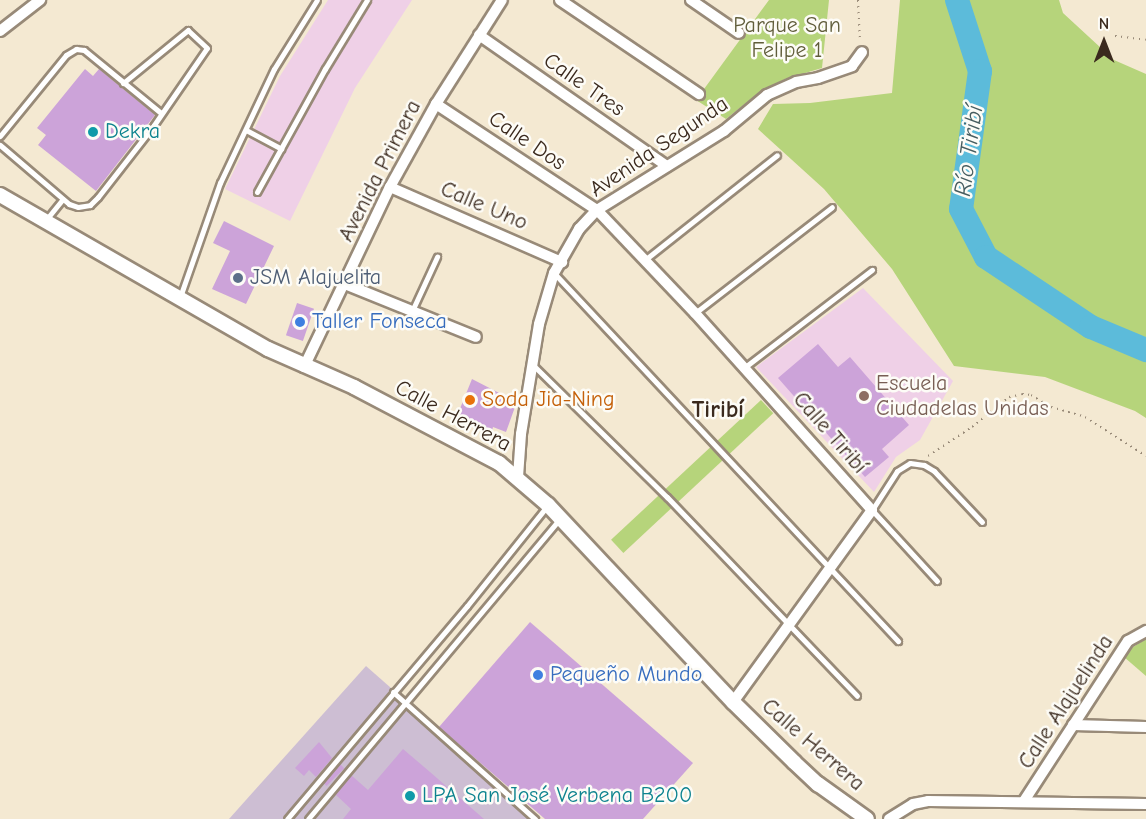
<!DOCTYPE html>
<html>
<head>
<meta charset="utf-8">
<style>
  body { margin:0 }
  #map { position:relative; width:1146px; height:819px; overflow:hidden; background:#f4e9d2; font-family:"Comic Neue",sans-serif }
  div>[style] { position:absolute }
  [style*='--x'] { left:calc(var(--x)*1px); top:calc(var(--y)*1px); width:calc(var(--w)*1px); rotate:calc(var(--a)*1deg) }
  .built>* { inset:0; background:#efd0e7 }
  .industrial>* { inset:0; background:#cdbed3 }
  .green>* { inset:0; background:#b6d47b; transform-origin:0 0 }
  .river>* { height:24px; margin:-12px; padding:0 12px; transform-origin:12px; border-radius:12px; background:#5cbbda }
  .building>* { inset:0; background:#cca3d9; transform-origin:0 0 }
  .path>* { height:2px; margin-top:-1px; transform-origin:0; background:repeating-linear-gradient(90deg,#988a78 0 1.5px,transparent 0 6px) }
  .roads { filter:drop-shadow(2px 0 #988a78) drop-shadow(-2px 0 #988a78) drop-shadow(0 2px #988a78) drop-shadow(0 -2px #988a78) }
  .service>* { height:5px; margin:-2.5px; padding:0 2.5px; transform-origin:2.5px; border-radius:2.5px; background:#fff }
  .minor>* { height:10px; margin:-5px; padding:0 5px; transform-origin:5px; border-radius:5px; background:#fff }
  .tertiary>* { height:14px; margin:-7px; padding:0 7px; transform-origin:7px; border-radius:7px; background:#fff }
  .dots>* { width:16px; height:16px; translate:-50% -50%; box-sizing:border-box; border:3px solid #fdfcf7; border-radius:50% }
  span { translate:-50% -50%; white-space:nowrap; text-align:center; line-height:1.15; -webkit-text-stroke:5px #fdfcf7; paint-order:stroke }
  .park-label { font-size:22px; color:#605d3a }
  .street-label { font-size:22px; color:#3b2a1e }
  .culture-label { font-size:22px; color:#0d838f }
  .left { translate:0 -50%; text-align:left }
  .service-label { font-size:22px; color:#4e5e75 }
  .shop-label { font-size:22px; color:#366cbe }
  .education-label { font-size:22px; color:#785e54 }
  .food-label { font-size:22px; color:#c56008 }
  .water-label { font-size:24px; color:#475d60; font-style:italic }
  .neighbourhood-label { font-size:24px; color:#3b2a1e; font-weight:700 }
  .north { position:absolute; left:1074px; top:12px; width:60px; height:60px; -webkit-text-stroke:4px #fdfcf7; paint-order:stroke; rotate:0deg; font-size:16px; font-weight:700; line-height:24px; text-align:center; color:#3b2a1e }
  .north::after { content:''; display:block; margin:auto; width:21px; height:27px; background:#3b2a1e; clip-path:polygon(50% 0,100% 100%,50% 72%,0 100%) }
</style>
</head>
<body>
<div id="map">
  <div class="built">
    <i style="clip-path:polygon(328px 0,412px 0,355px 88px,290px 221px,225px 189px,280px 76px)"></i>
    <i style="clip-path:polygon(863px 288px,953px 381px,920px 440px,896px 457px,874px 492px,756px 367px)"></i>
  </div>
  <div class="industrial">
    <i style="clip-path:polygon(366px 666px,540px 819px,229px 819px)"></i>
  </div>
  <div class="green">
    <i style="clip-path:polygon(769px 0,829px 0,822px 68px,785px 79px,756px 95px,726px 119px,696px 100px)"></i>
    <i style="clip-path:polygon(900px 0,1059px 0,1063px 13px,1114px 60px,1146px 74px,1146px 418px,1135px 411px,1045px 377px,954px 366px,892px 269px,824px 189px,758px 129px,773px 104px,810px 103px,892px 93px)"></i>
    <i style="left:761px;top:400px;width:18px;height:205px;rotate:47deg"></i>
    <i style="clip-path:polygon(1146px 639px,1146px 676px,1124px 657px,1133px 647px)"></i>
  </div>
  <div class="river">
    <i style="--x:957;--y:0;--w:75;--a:72.1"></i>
    <i style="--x:980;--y:71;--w:139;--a:97.8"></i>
    <i style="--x:961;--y:209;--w:54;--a:62.5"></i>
    <i style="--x:986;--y:257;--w:126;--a:33.7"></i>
    <i style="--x:1091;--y:327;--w:60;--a:22.7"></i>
  </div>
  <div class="building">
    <i style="clip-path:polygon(85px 69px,93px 76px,99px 69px,155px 115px,96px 191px,38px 145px,46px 135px,37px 128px)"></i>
    <i style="clip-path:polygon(224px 221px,274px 246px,246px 304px,212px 289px,230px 251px,213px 243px)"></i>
    <i style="left:297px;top:303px;width:18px;height:34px;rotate:19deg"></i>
    <i style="clip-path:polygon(818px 344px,838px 367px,850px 357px,909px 425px,882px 449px,889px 457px,865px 477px,778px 378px)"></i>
    <i style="clip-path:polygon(472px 379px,505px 396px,502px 403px,515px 407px,506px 432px,493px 427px,491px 434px,457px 416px)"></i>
    <i style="clip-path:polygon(530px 622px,693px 763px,643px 819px,545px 819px,439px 727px)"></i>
    <i style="clip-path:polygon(319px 742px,332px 758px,316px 777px,309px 770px,304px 776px,295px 768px)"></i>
    <i style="clip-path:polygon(403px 749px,430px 772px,484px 819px,343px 819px,351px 809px,335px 794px,351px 775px,368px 790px)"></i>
    <i style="left:340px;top:764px;width:6px;height:25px;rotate:45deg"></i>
  </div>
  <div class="path">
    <i style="--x:858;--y:0;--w:40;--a:87.1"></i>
    <i style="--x:1115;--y:36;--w:31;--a:7"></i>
    <i style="--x:928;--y:456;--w:53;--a:-33.4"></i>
    <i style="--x:972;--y:427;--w:48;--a:-39"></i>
    <i style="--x:1009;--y:397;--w:13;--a:-13"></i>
    <i style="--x:1022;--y:394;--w:9;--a:6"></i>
    <i style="--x:1031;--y:395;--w:23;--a:31"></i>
    <i style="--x:1051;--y:407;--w:35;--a:16"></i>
    <i style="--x:1085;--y:417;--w:72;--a:32.6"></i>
  </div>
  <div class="roads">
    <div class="service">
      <i style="--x:246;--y:130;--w:40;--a:28"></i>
      <i style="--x:0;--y:136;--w:104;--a:-50.8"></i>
      <i style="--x:66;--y:55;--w:12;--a:-31"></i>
      <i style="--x:76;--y:49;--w:8;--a:7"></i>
      <i style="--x:84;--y:50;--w:99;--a:39.3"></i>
      <i style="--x:0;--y:145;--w:91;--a:40.5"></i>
      <i style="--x:69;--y:204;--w:9;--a:18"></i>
      <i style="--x:78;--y:207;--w:12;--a:-9"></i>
      <i style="--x:90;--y:205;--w:11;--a:-45"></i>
      <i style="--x:98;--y:197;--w:91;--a:-52.1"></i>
      <i style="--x:154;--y:125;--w:93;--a:-55.5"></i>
      <i style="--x:207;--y:48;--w:26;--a:-137"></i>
      <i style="--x:188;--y:30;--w:84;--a:140.8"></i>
      <i style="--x:257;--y:192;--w:141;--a:-61.1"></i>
      <i style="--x:325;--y:69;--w:81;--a:-58.7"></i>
      <i style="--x:45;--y:221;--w:28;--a:-51"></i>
      <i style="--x:646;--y:259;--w:167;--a:-38.4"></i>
      <i style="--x:554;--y:273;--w:504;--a:46.93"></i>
      <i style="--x:180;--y:297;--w:121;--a:-70.7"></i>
      <i style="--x:220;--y:183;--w:126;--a:-64.7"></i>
      <i style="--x:274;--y:69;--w:81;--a:-58.1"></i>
      <i style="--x:412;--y:311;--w:60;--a:-65.2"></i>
      <i style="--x:695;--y:313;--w:173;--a:-37.7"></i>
      <i style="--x:532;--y:364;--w:190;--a:44.6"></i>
      <i style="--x:667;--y:497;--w:275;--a:46.3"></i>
      <i style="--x:745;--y:367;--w:160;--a:-37.4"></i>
      <i style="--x:937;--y:581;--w:96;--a:-132.5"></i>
      <i style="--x:872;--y:510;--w:46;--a:-57.3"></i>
      <i style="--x:897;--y:471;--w:15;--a:-32"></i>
      <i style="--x:910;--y:463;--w:14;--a:8"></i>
      <i style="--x:924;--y:465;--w:12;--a:31"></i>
      <i style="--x:934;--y:471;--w:70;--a:46.7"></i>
      <i style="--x:393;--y:692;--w:191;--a:41.8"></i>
      <i style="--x:287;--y:819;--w:279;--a:-49.8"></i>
      <i style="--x:467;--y:606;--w:128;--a:-51.3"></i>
      <i style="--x:308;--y:819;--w:392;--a:-50"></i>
    </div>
    <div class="minor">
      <i style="--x:560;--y:0;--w:168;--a:34.1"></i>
      <i style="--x:691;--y:0;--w:58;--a:34.5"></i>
      <i style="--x:0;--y:31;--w:51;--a:-37.8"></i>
      <i style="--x:479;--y:35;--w:229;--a:34.9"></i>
      <i style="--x:436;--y:104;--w:193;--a:33.4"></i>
      <i style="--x:597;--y:210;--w:142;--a:46.4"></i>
      <i style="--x:695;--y:313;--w:265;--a:48.1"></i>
      <i style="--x:872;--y:510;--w:237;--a:125.9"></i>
      <i style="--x:390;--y:187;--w:188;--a:23.6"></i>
      <i style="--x:345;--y:284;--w:141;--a:22"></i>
      <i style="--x:304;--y:367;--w:199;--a:-64.5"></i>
      <i style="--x:390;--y:187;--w:95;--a:-61"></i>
      <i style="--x:436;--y:104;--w:123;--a:-57.6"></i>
      <i style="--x:518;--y:477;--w:43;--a:-86"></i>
      <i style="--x:521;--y:434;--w:111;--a:-80.7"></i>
      <i style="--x:539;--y:324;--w:53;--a:-73.6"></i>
      <i style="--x:554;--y:273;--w:51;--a:-60.4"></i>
      <i style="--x:579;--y:229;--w:26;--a:-47"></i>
      <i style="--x:597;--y:210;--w:150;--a:-31.9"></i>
      <i style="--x:724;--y:131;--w:56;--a:-39.9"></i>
      <i style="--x:767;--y:95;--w:32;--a:-24"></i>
      <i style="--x:796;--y:82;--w:22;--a:-10"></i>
      <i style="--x:818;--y:78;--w:36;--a:-19"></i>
      <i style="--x:852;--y:66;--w:17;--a:-54"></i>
      <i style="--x:1073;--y:725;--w:73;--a:1.6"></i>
      <i style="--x:1024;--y:801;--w:191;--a:-57"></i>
      <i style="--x:1128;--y:641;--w:21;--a:-29"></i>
      <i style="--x:889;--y:819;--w:28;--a:-32"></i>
      <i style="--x:913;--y:804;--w:15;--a:-11"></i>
      <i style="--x:928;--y:801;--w:218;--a:0.8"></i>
    </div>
    <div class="tertiary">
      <i style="--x:0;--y:195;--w:309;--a:29.9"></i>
      <i style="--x:268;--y:349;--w:94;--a:23.8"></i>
      <i style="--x:354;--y:387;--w:164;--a:27.7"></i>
      <i style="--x:499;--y:463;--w:65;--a:40.6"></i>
      <i style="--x:548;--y:505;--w:270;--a:46.8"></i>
      <i style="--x:733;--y:702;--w:86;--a:44.5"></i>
      <i style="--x:794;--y:762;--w:33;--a:43"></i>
      <i style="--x:818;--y:784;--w:60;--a:35.5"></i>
    </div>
  </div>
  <div class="dots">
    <i style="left:93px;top:132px;background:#0f9aa8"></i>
    <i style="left:238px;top:278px;background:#5c6f8a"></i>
    <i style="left:300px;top:322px;background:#3f7fe0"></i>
    <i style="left:864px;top:396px;background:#8d6e63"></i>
    <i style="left:470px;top:400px;background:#e8710a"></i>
    <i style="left:538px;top:675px;background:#3f7fe0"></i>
    <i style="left:410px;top:796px;background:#0f9aa8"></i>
  </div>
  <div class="park-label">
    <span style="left:787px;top:38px">Parque San<br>Felipe 1</span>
  </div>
  <div class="street-label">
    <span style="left:584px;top:85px;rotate:35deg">Calle Tres</span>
    <span style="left:527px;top:141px;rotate:34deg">Calle Dos</span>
    <span style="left:659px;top:147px;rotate:-34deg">Avenida Segunda</span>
    <span style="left:380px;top:171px;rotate:-63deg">Avenida Primera</span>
    <span style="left:484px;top:206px;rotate:23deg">Calle Uno</span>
    <span style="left:453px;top:416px;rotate:28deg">Calle Herrera</span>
    <span style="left:830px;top:433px;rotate:49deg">Calle Tiribí</span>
    <span style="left:1066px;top:702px;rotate:-57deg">Calle Alajuelinda</span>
    <span style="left:813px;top:745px;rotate:41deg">Calle Herrera</span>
  </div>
  <div class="culture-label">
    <span class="left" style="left:105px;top:132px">Dekra</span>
    <span class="left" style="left:422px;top:796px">LPA San José Verbena B200</span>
  </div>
  <div class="service-label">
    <span class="left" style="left:250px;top:278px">JSM Alajuelita</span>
  </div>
  <div class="shop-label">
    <span class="left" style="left:312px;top:322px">Taller Fonseca</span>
    <span class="left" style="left:550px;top:675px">Pequeño Mundo</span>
  </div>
  <div class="education-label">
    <span class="left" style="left:876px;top:396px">Escuela<br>Ciudadelas Unidas</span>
  </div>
  <div class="food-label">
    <span class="left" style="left:482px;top:400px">Soda Jia-Ning</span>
  </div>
  <div class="water-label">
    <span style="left:969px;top:151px;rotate:-82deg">Río Tiribí</span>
  </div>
  <div class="neighbourhood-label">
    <span style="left:718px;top:410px">Tiribí</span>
  </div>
  <div class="north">N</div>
</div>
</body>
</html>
